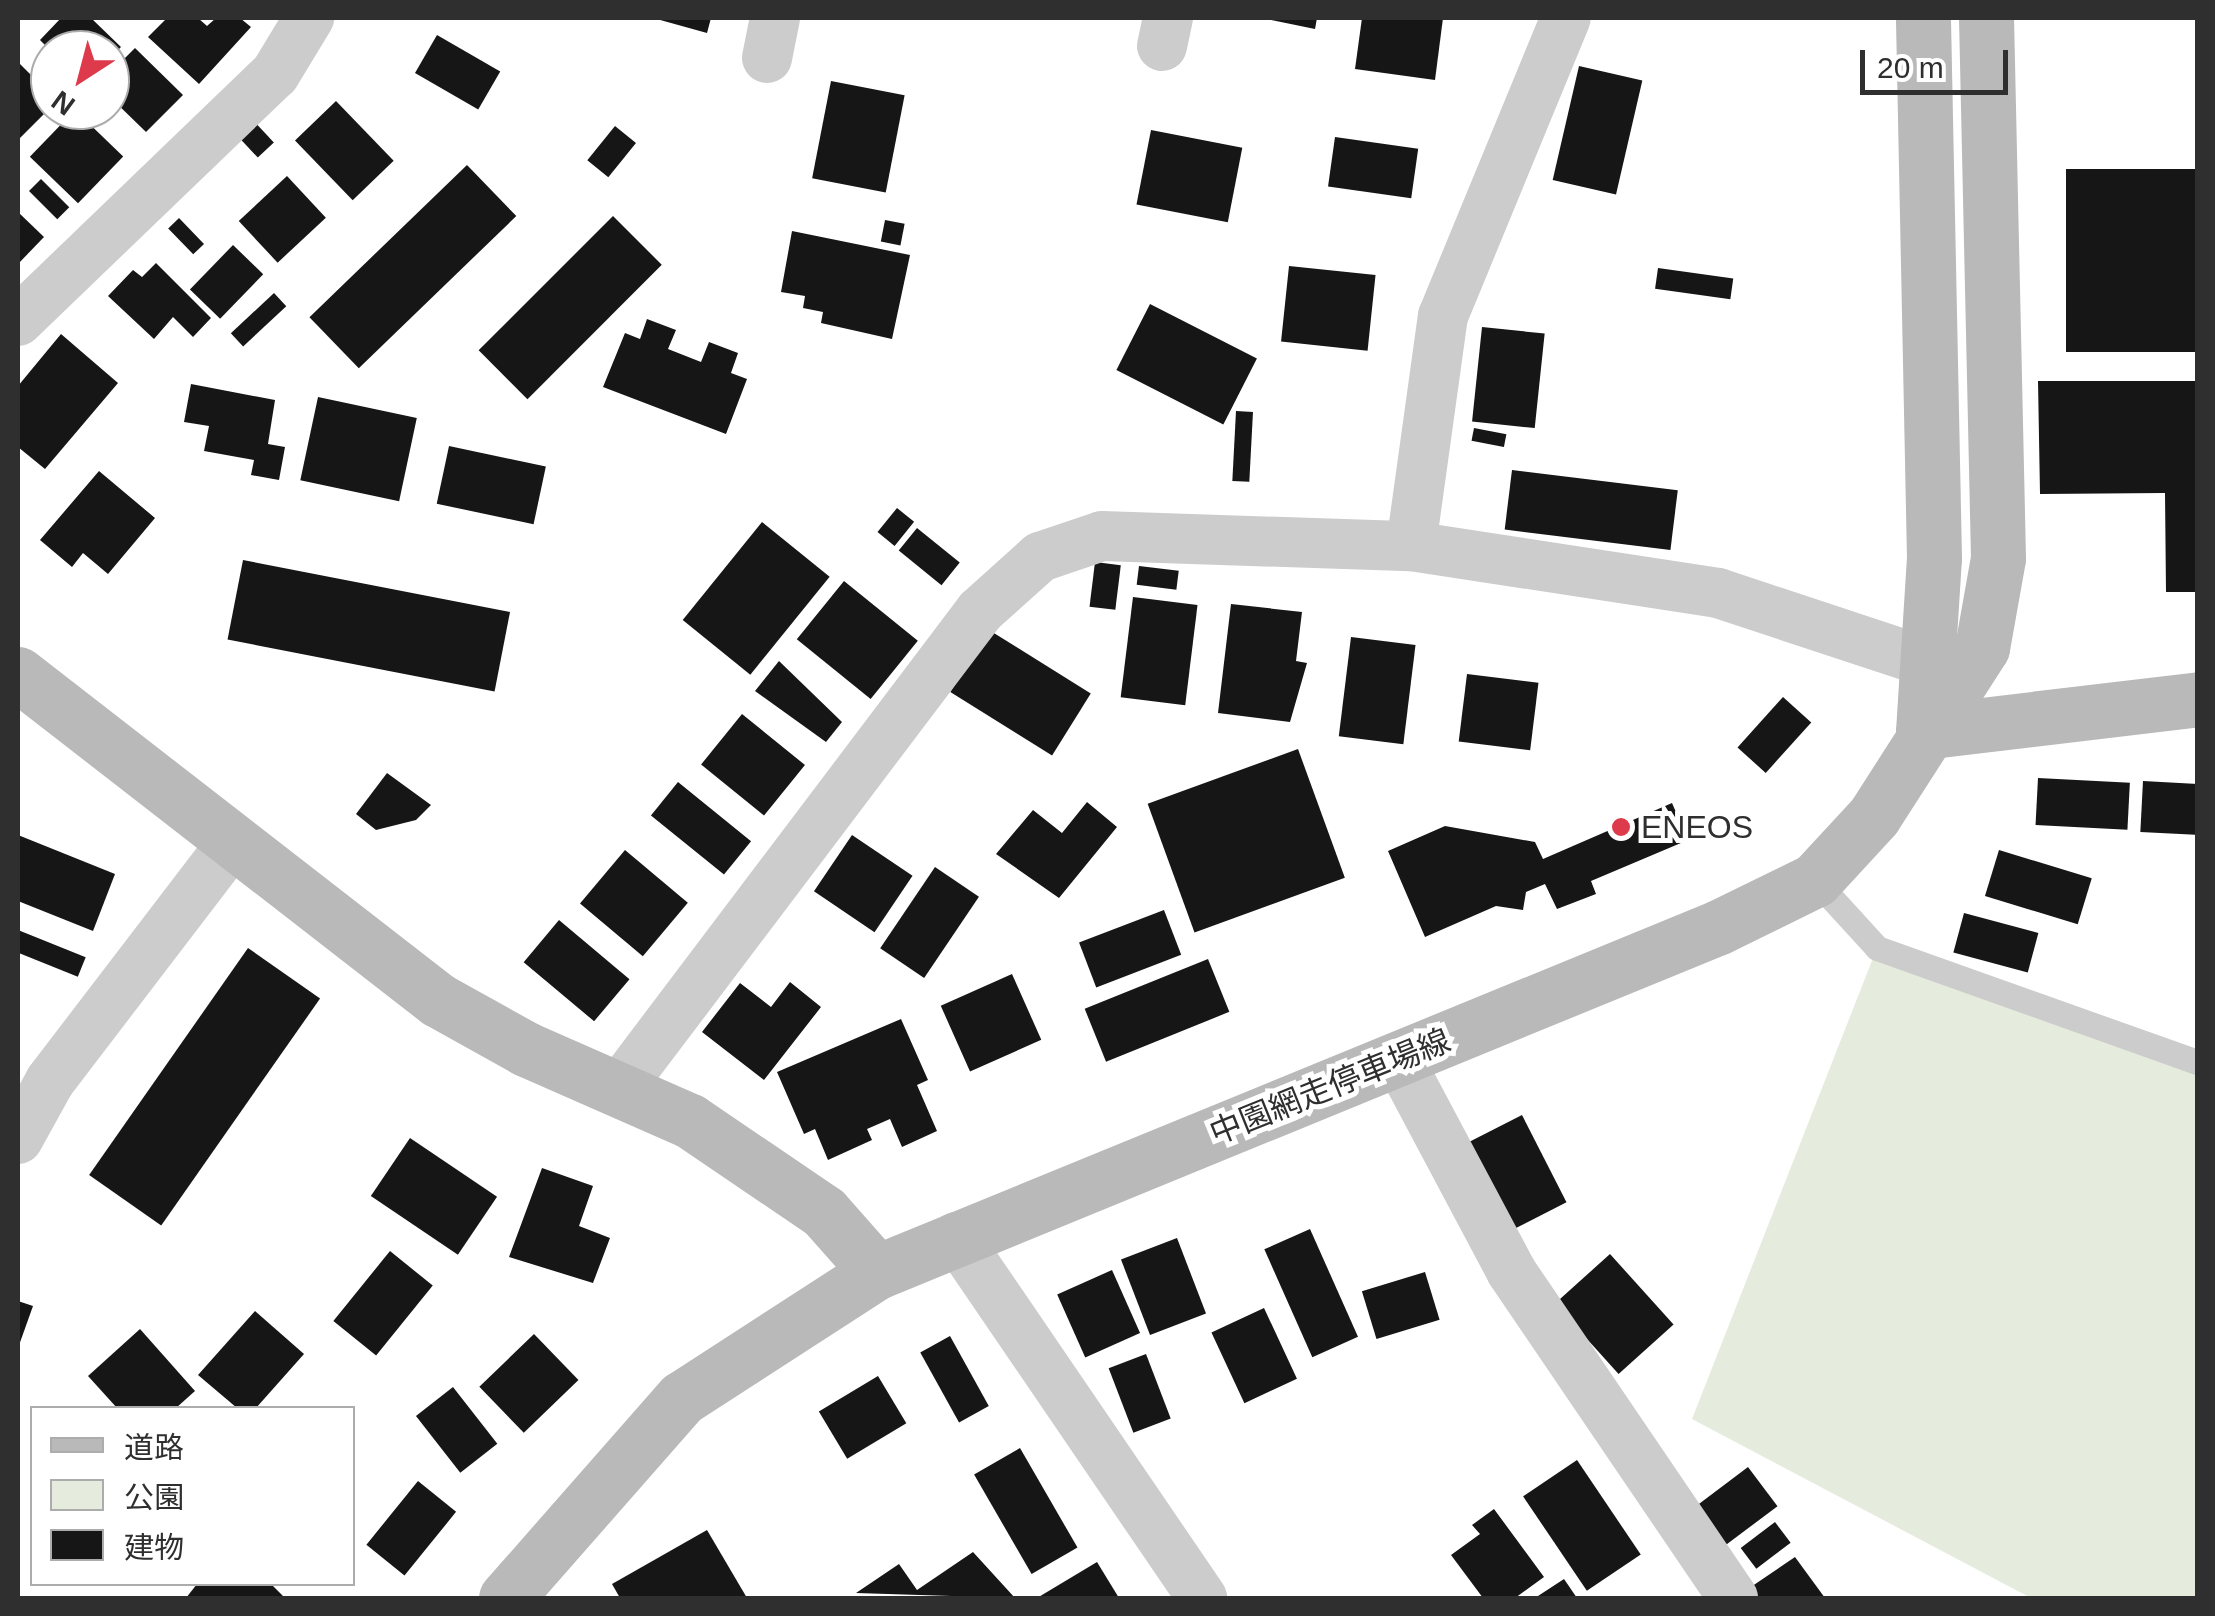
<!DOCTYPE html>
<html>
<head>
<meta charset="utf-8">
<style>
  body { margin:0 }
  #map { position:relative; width:2215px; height:1616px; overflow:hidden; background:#fff; font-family:Helvetica,"Noto Sans JP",sans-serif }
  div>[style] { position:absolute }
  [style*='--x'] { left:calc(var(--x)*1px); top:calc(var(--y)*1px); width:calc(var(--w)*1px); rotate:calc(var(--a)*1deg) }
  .green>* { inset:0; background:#e5ebdd }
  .building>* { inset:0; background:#161616; transform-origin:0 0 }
  .lane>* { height:25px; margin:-12.5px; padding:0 12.5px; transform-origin:12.5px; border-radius:12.5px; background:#ccc }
  .street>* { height:50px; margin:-25px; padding:0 25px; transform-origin:25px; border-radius:25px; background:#ccc }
  .secondary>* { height:55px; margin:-27.5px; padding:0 27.5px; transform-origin:27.5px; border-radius:27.5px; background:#b9b9b9 }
  .dots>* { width:28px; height:28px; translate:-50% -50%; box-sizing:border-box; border:5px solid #fff; border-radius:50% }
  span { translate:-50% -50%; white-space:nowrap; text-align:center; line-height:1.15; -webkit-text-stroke:10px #fff; paint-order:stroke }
  .poi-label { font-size:32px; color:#2f2f2f }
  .left { translate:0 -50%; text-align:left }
  .street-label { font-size:32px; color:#2f2f2f }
  .frame { position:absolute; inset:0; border:20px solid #2f2f2f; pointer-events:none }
  .legend { position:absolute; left:30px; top:1406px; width:325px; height:180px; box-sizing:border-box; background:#fff; border:2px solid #acacac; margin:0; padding:12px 18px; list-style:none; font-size:30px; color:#2f2f2f }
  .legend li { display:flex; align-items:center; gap:20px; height:50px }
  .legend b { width:50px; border:2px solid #acacac }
  .north { position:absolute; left:30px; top:30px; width:100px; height:100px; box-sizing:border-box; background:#fff; border:2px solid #acacac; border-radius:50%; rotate:216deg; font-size:28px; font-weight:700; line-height:40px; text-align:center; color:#2f2f2f }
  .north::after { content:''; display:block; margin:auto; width:35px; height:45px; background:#dd3a4c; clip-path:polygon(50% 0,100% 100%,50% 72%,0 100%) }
  .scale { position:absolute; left:1860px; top:50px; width:148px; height:45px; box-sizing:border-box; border:5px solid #2f2f2f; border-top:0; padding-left:12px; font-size:30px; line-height:35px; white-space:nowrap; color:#2f2f2f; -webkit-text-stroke:8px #fff; paint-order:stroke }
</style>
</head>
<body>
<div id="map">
  <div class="green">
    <i style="clip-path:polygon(1877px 948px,2197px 1062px,2197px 1598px,2031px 1598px,1692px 1419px)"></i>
  </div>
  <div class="building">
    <i style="clip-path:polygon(61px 18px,91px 18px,121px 47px,110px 58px,110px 50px,50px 50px,40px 40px)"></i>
    <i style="clip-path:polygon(167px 18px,198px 18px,207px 26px,216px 18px,240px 18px,251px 27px,199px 84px,148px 37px)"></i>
    <i style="clip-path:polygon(653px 18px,711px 18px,707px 33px)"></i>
    <i style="clip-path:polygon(1262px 18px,1317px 18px,1315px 29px)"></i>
    <i style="clip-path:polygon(1362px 18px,1443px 18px,1435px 80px,1355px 69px)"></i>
    <i style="left:437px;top:35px;width:73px;height:44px;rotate:30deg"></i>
    <i style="clip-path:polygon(135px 48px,183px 95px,146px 132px,110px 97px,110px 73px)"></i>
    <i style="clip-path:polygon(18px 62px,50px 94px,50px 108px,18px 140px)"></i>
    <i style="left:1579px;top:66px;width:65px;height:117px;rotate:13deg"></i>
    <i style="left:831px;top:81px;width:75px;height:99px;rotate:11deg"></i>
    <i style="left:336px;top:101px;width:83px;height:57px;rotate:46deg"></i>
    <i style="left:75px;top:110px;width:67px;height:65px;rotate:44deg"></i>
    <i style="left:250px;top:117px;width:35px;height:22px;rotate:47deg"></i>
    <i style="left:615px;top:126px;width:27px;height:44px;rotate:39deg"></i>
    <i style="left:1151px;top:130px;width:93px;height:76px;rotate:11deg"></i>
    <i style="left:1335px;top:137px;width:84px;height:50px;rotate:8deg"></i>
    <i style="left:467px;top:165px;width:71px;height:219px;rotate:46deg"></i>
    <i style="left:2198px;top:169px;width:183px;height:132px;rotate:90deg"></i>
    <i style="left:287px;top:176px;width:57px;height:66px;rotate:47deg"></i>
    <i style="left:41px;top:179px;width:40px;height:17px;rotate:45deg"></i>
    <i style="clip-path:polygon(18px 212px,44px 237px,18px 264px)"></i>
    <i style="left:613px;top:216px;width:69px;height:190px;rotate:45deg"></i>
    <i style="left:179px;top:218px;width:36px;height:15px;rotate:46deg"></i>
    <i style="left:885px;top:220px;width:20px;height:22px;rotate:11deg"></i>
    <i style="clip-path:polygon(792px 231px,910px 255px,892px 339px,821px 323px,823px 312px,803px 308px,805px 296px,781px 292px)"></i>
    <i style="left:233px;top:245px;width:42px;height:62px;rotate:44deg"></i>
    <i style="clip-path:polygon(156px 263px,211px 318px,193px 337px,173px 317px,154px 339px,108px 296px,133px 270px,142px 277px)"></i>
    <i style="left:1289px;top:266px;width:87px;height:76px;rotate:6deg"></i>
    <i style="left:1658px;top:268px;width:76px;height:21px;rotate:8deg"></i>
    <i style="left:274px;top:293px;width:18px;height:59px;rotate:47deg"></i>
    <i style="left:1150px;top:304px;width:120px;height:74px;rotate:27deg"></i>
    <i style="clip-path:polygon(647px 319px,676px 330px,668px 349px,701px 362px,709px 342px,738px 353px,731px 373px,747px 379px,726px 434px,603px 387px,625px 333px,640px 339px)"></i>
    <i style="left:1482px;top:327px;width:63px;height:95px;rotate:6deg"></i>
    <i style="clip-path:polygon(61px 334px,118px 383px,45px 469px,18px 447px,18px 386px)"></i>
    <i style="clip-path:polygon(2038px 381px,2198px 381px,2198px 592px,2166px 592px,2165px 493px,2040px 494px)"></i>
    <i style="clip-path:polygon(191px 384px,275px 400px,268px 444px,285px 447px,279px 480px,251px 475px,254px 460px,204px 451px,209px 426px,184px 422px)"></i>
    <i style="left:318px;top:397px;width:101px;height:85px;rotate:12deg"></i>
    <i style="left:1236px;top:411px;width:17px;height:70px;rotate:3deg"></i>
    <i style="left:1474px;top:428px;width:33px;height:13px;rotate:11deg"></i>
    <i style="left:449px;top:446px;width:99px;height:59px;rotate:12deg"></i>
    <i style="left:1512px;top:470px;width:167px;height:60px;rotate:7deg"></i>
    <i style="clip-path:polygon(99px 471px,155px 518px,108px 574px,83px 553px,72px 567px,40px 540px)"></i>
    <i style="left:897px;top:508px;width:22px;height:31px;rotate:39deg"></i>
    <i style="left:762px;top:522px;width:87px;height:126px;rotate:39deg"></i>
    <i style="left:917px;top:528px;width:55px;height:29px;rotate:39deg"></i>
    <i style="left:243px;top:560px;width:272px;height:81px;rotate:11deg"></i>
    <i style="left:1095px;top:562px;width:26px;height:45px;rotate:7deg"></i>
    <i style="left:1139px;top:566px;width:40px;height:19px;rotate:7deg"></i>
    <i style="left:844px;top:581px;width:95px;height:75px;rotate:39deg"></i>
    <i style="left:1133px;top:597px;width:65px;height:101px;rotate:7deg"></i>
    <i style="clip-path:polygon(1231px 604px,1302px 612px,1296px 661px,1307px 663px,1290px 722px,1218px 713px)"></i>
    <i style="left:989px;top:630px;width:120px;height:73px;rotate:32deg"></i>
    <i style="left:1351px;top:637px;width:65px;height:100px;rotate:7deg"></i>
    <i style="clip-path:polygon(779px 661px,842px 722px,826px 742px,755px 691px)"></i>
    <i style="left:1467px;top:674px;width:72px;height:68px;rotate:7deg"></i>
    <i style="left:1783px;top:697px;width:38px;height:68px;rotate:42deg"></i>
    <i style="left:742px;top:714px;width:81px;height:65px;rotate:39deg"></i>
    <i style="left:1298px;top:749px;width:137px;height:160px;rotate:70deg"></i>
    <i style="clip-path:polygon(387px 773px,431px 805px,416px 820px,376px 830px,356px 814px)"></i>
    <i style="left:2038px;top:778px;width:92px;height:47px;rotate:3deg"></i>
    <i style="left:2143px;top:781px;width:55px;height:51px;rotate:3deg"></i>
    <i style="left:678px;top:782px;width:94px;height:43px;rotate:39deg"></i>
    <i style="clip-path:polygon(1087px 802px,1117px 827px,1059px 898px,996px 854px,1033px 810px,1062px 833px)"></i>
    <i style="clip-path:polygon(1672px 803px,1688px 840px,1591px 881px,1596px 894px,1557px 909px,1545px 884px,1526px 892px,1523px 910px,1496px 906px,1425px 937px,1388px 851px,1445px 826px,1535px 842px,1543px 859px)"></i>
    <i style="clip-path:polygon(18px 835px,115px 874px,93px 931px,18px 901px)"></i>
    <i style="left:852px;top:835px;width:73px;height:68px;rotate:34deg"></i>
    <i style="left:625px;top:850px;width:82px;height:70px;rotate:40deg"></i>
    <i style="left:1999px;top:850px;width:97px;height:48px;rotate:17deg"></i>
    <i style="left:935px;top:867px;width:53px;height:98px;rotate:34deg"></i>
    <i style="left:1164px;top:910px;width:48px;height:91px;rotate:69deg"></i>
    <i style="left:1964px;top:913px;width:77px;height:41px;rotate:15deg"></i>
    <i style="left:559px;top:920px;width:92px;height:55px;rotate:40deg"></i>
    <i style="left:18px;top:930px;width:73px;height:21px;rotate:22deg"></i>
    <i style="left:248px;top:948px;width:88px;height:277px;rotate:35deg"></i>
    <i style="left:1208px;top:959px;width:57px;height:133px;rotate:68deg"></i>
    <i style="left:1012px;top:974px;width:72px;height:78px;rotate:66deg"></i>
    <i style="clip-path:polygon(790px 982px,821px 1007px,764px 1080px,702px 1032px,740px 983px,771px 1007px)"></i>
    <i style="clip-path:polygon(901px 1019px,928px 1080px,917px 1085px,937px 1131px,902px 1147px,890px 1119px,867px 1129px,872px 1140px,828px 1160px,815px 1129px,804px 1134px,777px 1072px)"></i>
    <i style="left:1522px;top:1115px;width:98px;height:65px;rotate:63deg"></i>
    <i style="left:410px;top:1138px;width:105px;height:70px;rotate:34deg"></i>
    <i style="clip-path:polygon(542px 1168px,593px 1186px,579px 1226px,610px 1238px,593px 1283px,509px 1257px)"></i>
    <i style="left:1310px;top:1229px;width:118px;height:50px;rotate:66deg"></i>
    <i style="left:1177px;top:1238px;width:81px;height:60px;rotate:69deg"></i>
    <i style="left:390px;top:1251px;width:55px;height:90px;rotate:39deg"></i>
    <i style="left:1610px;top:1254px;width:95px;height:74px;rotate:48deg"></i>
    <i style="left:1112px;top:1270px;width:69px;height:60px;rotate:66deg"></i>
    <i style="left:1425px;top:1272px;width:50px;height:66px;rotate:73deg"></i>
    <i style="clip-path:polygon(18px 1301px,33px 1306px,18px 1348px)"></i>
    <i style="left:1264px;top:1308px;width:78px;height:58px;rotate:65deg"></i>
    <i style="clip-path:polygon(255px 1311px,304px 1354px,256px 1408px,237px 1408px,198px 1375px)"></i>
    <i style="clip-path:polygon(140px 1329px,195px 1391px,176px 1408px,117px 1408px,88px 1376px)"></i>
    <i style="left:534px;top:1334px;width:64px;height:76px;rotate:46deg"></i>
    <i style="left:950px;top:1336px;width:80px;height:34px;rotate:61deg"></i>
    <i style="left:1146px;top:1354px;width:69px;height:40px;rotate:69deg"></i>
    <i style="left:878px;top:1376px;width:55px;height:69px;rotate:59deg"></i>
    <i style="left:453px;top:1387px;width:72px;height:47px;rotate:52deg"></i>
    <i style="left:1020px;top:1448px;width:115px;height:53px;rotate:60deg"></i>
    <i style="left:1577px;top:1460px;width:114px;height:65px;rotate:56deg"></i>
    <i style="left:1748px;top:1467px;width:49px;height:76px;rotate:53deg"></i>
    <i style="left:418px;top:1481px;width:49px;height:82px;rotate:39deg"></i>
    <i style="clip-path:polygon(1494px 1509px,1544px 1577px,1515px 1598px,1483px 1598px,1451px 1555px,1480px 1534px,1472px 1525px)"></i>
    <i style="left:1775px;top:1522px;width:26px;height:43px;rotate:53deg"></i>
    <i style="clip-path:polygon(707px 1530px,747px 1598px,620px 1598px,612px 1584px)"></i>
    <i style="clip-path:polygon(973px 1552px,1015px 1598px,856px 1593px,899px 1564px,917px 1590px)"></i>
    <i style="clip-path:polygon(1795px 1557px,1825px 1598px,1746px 1598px,1742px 1593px)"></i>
    <i style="clip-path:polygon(1097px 1562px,1119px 1598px,1037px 1598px)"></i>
    <i style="clip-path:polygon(1564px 1579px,1577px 1598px,1540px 1598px,1538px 1596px)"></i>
    <i style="clip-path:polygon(197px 1584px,271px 1584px,285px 1598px,186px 1598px)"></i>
  </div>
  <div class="lane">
    <i style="--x:1815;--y:880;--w:92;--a:47.6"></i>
    <i style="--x:1877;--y:948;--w:341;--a:19.6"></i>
  </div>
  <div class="street">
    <i style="--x:1162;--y:46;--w:29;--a:-78"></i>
    <i style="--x:767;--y:58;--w:41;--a:-78.7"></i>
    <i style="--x:18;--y:321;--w:356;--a:-43.9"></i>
    <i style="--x:275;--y:74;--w:66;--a:-58.7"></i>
    <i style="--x:1411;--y:546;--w:232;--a:-82.1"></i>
    <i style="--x:1443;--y:316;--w:322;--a:-67.6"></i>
    <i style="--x:1399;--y:1060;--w:239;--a:62"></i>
    <i style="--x:1511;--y:1271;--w:395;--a:55.8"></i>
    <i style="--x:618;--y:1090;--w:600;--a:-52.92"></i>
    <i style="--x:980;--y:611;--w:81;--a:-42"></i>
    <i style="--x:1040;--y:557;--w:65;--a:-18.7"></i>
    <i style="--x:1102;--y:536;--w:309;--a:1.9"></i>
    <i style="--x:1411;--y:546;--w:311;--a:8.7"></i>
    <i style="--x:1718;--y:593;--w:217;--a:18.3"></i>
    <i style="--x:18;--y:1139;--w:66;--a:-61.1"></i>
    <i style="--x:50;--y:1081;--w:301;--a:-52.6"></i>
    <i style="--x:956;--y:1237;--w:437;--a:55.7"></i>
  </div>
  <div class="secondary">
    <i style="--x:18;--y:674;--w:532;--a:37.82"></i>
    <i style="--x:438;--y:1000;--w:101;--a:29.1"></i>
    <i style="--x:526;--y:1049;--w:179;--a:23.7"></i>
    <i style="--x:690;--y:1121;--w:162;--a:34.2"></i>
    <i style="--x:824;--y:1212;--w:80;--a:48.5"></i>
    <i style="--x:1923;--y:732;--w:174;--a:-86.4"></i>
    <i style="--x:1934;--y:558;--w:540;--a:-91.17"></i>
    <i style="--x:1923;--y:732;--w:277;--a:-6.8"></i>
    <i style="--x:506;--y:1598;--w:266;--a:-48.7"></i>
    <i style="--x:682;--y:1398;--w:232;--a:-32.9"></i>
    <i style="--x:877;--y:1272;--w:910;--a:-22.28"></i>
    <i style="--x:1719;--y:927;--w:107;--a:-26.1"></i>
    <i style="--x:1815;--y:880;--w:87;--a:-47.3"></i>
    <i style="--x:1874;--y:816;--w:200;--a:-57.3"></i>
    <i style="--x:1982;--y:648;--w:91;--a:-79.9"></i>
    <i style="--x:1998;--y:558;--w:540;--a:-91.27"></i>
  </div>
  <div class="dots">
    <i style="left:1621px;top:827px;background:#dd3a4c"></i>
  </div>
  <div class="poi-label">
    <span class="left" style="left:1641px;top:827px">ENEOS</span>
  </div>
  <div class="street-label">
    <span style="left:1330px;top:1087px;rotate:-22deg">中園網走停車場線</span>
  </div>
  <div class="frame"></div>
  <ul class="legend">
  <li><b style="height:12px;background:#b9b9b9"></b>道路</li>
  <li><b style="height:28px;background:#e5ebdd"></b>公園</li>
  <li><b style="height:28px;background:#161616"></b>建物</li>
  </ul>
  <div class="north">N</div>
  <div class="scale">20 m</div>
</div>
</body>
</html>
